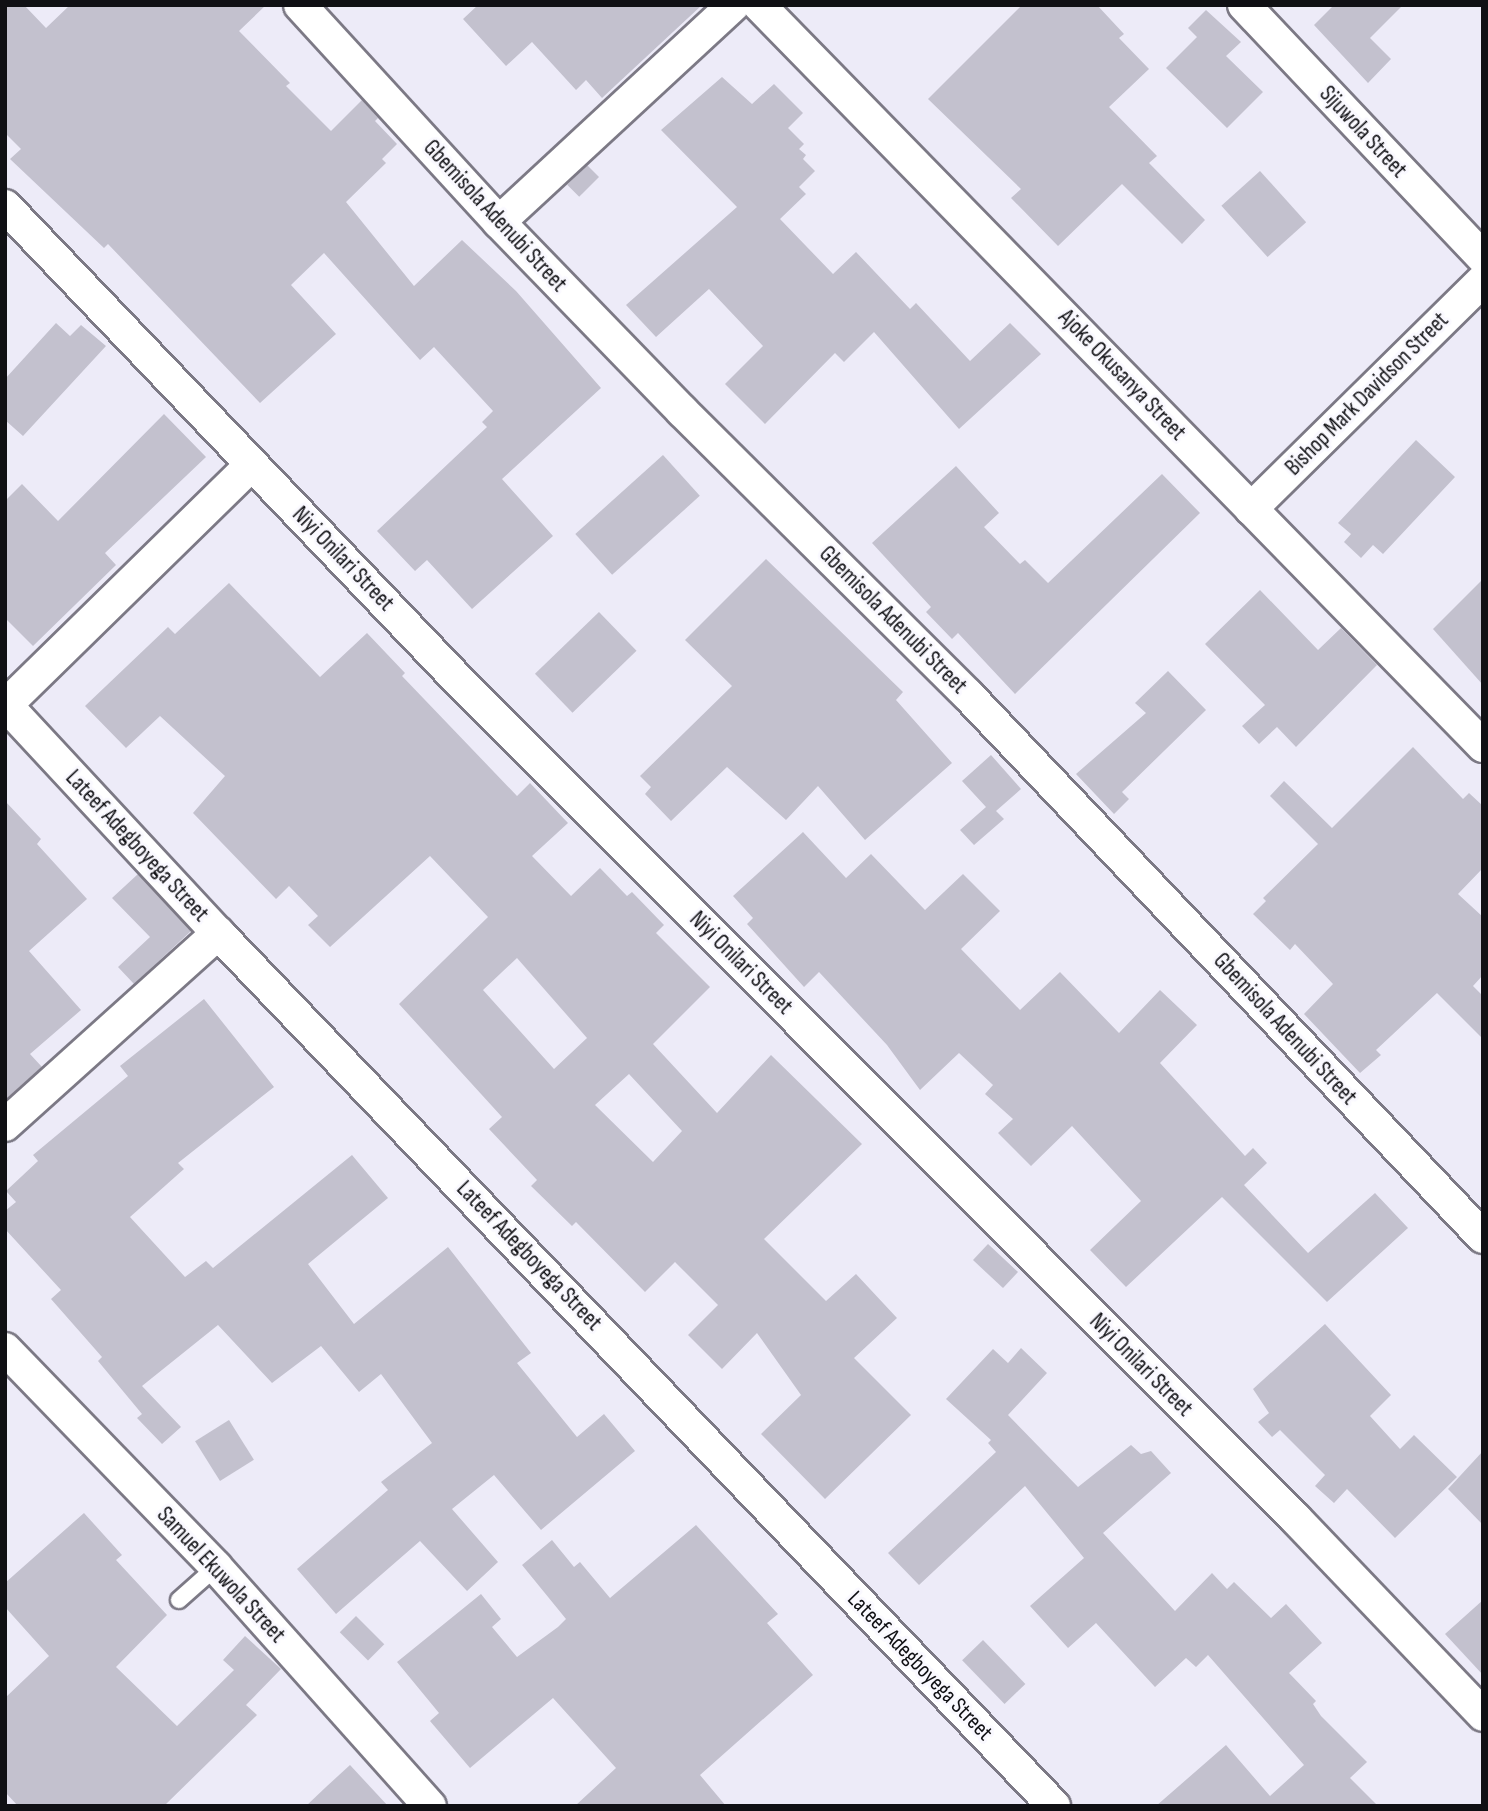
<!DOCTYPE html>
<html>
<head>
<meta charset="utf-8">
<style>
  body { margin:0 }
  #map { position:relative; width:1488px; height:1811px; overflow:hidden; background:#edebf8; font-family:"Sofia Sans Condensed",sans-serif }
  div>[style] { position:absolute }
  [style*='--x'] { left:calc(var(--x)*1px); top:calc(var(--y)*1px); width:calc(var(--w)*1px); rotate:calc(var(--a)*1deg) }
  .building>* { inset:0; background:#c3c1ce; transform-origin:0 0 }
  .roads { filter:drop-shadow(2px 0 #7c7985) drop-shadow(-2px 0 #7c7985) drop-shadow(0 2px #7c7985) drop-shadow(0 -2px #7c7985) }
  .service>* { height:16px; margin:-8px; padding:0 8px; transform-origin:8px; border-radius:8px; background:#fff }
  .minor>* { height:32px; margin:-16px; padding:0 16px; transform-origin:16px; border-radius:16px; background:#fff }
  span { translate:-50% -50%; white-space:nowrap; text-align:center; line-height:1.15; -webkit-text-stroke:6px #faf9ff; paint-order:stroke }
  .street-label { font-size:23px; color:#101014 }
  .frame { position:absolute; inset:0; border:7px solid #101014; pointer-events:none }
</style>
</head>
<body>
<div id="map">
  <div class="building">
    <i style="clip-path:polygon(5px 5px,24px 5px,46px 28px,70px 5px,266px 5px,239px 31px,290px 83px,286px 86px,331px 131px,362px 100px,378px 118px,375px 121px,397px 144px,382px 159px,386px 163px,346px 202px,414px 286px,462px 240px,516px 291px,601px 388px,502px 479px,553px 536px,472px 609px,427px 560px,415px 571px,377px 531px,487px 427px,482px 422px,493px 411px,434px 347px,420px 360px,324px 253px,291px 285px,336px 334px,260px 403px,108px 244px,104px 248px,10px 159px,21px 149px,5px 133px)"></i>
    <i style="clip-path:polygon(478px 5px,702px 5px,602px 98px,586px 80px,576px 90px,532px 42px,506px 66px,463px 19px)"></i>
    <i style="clip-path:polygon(1022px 5px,1097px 5px,1124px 34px,1119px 38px,1149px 69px,1109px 107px,1157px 156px,1149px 163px,1205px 220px,1182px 244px,1122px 184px,1058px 246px,1011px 198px,1021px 189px,928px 99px)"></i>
    <i style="clip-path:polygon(1334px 5px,1403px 5px,1370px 38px,1391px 59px,1368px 83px,1314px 25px)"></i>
    <i style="clip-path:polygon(1206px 10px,1241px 42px,1226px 56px,1263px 92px,1227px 128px,1166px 68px,1197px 37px,1188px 28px)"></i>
    <i style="clip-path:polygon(722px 77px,752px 104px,774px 84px,803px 113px,788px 128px,804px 144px,799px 149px,806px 155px,803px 159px,815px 171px,799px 187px,806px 194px,780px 219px,833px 274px,856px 252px,910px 309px,916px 303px,970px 361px,1010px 323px,1041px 354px,959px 429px,874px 332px,844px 362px,835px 353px,765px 424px,725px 384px,763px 346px,709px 289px,656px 337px,626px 305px,737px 207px,661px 130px)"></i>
    <i style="left:587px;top:165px;width:17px;height:28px;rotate:45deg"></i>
    <i style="left:1260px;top:171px;width:69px;height:52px;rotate:48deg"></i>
    <i style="clip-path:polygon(56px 323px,70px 336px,81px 325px,106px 346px,23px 436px,5px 420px,5px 379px)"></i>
    <i style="clip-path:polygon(164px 414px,206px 457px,105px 553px,116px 565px,33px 646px,5px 618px,5px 501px,22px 484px,58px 521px)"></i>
    <i style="clip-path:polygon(1416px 440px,1455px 477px,1383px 554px,1373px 545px,1361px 558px,1344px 542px,1351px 534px,1338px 523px)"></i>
    <i style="left:663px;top:455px;width:55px;height:118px;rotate:48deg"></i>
    <i style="clip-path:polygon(956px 466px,999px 513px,984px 527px,1020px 564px,1025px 560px,1048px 583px,1162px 474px,1200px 513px,1015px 694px,958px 633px,952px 639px,926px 612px,931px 607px,872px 543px)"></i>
    <i style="clip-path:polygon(766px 559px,903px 692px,896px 700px,952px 763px,865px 840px,818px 786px,786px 820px,727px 767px,671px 821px,645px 794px,651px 787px,640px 776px,732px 686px,685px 640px)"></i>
    <i style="clip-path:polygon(1483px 579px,1483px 685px,1433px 629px)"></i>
    <i style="clip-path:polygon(evenodd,229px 583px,320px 677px,367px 633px,405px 673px,402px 676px,517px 796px,530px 783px,568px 823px,532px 856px,571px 896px,600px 868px,627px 896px,632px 892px,664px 925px,656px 933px,710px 987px,653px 1044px,717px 1113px,771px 1055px,862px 1144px,764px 1239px,826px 1301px,856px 1274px,897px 1318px,854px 1358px,911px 1415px,825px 1499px,761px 1434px,801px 1395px,757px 1333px,722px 1369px,688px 1335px,718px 1305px,675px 1262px,645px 1292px,576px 1222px,572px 1226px,531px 1186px,537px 1180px,489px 1129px,502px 1117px,399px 1004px,488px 917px,430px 856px,330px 947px,308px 925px,318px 916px,289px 886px,276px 899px,193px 813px,225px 776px,160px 716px,126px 748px,85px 706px,168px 627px,175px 634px,229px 583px,517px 958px,587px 1038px,554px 1069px,483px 990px,517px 958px,229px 583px,629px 1074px,682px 1131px,653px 1162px,595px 1105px,629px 1074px)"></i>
    <i style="clip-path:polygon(1260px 590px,1318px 650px,1341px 628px,1377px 665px,1296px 747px,1277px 727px,1259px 744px,1242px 726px,1265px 705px,1205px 644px)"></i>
    <i style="left:599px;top:612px;width:54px;height:89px;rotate:46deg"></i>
    <i style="clip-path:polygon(1168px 671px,1206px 710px,1122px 792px,1129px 799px,1114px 814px,1076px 774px,1146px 713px,1135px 703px)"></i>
    <i style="clip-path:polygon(1413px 747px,1463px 799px,1469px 793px,1483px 806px,1483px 868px,1458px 894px,1483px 917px,1483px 975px,1473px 986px,1483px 996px,1483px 1039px,1437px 993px,1376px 1050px,1381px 1055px,1360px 1073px,1304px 1014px,1333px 984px,1295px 944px,1290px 950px,1253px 914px,1266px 901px,1263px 898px,1318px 844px,1270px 796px,1284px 781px,1332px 828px)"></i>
    <i style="clip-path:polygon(991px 755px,1021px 789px,996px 811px,1004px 819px,974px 845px,960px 830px,986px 807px,962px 781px)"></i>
    <i style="clip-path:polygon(5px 801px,41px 839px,37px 844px,87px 899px,29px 951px,81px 1010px,30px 1054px,42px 1067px,5px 1100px)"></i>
    <i style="clip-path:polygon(803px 832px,846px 878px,871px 854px,925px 910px,963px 874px,1000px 911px,961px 949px,1020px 1010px,1060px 972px,1119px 1033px,1160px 990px,1197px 1025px,1160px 1063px,1245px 1156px,1253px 1148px,1267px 1163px,1244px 1185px,1308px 1253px,1375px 1193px,1408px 1228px,1327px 1302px,1222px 1197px,1126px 1287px,1090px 1250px,1141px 1201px,1072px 1126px,1031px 1166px,998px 1133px,1013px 1119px,985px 1094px,993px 1085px,959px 1053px,920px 1090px,887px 1045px,819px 972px,804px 987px,747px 924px,753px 918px,733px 896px)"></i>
    <i style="clip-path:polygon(138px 874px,191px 931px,134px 984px,118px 967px,150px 937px,112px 898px)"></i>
    <i style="clip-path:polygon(204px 999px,274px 1087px,178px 1163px,184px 1169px,130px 1217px,185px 1277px,206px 1261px,213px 1268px,352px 1155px,388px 1198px,308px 1264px,354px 1324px,448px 1247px,531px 1353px,517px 1363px,577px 1437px,604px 1414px,635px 1451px,541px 1530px,494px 1475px,452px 1509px,498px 1562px,467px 1591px,420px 1541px,336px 1614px,297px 1569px,388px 1490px,381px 1482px,432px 1443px,381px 1374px,359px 1392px,321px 1346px,272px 1383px,218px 1325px,142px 1386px,181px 1427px,162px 1444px,137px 1418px,142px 1414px,98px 1361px,102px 1357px,51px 1299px,61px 1290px,5px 1229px,5px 1211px,16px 1202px,6px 1191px,38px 1161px,33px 1155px,128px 1076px,120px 1066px)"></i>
    <i style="left:988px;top:1244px;width:41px;height:22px;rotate:43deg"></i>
    <i style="clip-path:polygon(1325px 1324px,1391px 1395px,1370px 1416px,1400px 1449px,1414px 1435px,1457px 1477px,1395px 1538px,1347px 1489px,1334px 1503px,1315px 1486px,1325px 1475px,1280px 1430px,1272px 1437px,1258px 1422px,1269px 1413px,1253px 1389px)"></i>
    <i style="clip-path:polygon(1021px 1348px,1047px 1373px,1008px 1415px,1078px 1487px,1131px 1445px,1141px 1454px,1151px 1451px,1171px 1473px,1103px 1533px,1175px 1611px,1212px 1573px,1227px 1589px,1234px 1582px,1271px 1618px,1286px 1604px,1322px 1643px,1289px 1673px,1316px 1701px,1313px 1704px,1321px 1716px,1367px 1762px,1350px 1778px,1378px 1806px,1156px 1806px,1226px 1745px,1270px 1796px,1304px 1765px,1208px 1655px,1196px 1667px,1186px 1658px,1155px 1687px,1096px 1623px,1068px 1648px,1030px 1606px,1084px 1558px,1025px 1486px,919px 1585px,888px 1553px,996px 1452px,988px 1443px,991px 1440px,946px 1399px,993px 1349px,1008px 1363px)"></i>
    <i style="left:229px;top:1420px;width:47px;height:40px;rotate:58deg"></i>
    <i style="clip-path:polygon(1483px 1451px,1483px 1525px,1448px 1489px)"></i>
    <i style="clip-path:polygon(84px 1513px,122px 1555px,116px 1560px,167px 1615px,116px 1667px,177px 1726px,234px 1670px,223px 1660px,245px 1636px,281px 1669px,246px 1705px,257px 1715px,164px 1806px,18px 1806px,5px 1792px,5px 1698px,49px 1656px,5px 1607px,5px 1583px)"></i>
    <i style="clip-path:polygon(696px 1525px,778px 1614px,767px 1623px,813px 1675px,700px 1775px,726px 1806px,575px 1806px,616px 1768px,553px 1698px,470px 1768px,430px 1721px,439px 1713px,397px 1662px,481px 1594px,501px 1619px,492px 1627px,517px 1657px,558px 1627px,566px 1619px,522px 1565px,552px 1540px,574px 1567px,580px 1562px,610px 1598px)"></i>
    <i style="clip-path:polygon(1483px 1600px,1483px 1675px,1445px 1634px)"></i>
    <i style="left:356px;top:1616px;width:40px;height:23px;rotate:45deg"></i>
    <i style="left:983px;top:1640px;width:61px;height:29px;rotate:46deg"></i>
    <i style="clip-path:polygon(350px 1765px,388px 1806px,306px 1806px,326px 1787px)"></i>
  </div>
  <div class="roads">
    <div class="service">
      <i style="--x:179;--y:1600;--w:50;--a:-41.7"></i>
    </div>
    <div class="minor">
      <i style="--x:300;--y:5;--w:294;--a:47.5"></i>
      <i style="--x:499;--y:222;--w:263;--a:45.9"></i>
      <i style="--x:682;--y:411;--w:402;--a:44.8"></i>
      <i style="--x:967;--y:694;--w:749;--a:46.46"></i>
      <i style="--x:759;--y:5;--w:1036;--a:45.66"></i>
      <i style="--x:1244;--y:5;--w:348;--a:46.6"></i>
      <i style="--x:5;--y:206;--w:661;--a:46.29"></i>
      <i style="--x:462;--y:684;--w:1180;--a:45.03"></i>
      <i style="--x:1296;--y:1519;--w:271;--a:46.3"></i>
      <i style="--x:499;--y:222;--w:319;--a:-42.8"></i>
      <i style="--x:1251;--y:509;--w:326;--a:-44.6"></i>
      <i style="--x:5;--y:704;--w:313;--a:47.1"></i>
      <i style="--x:218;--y:933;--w:1209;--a:46.24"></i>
      <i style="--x:6;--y:705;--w:344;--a:-44.4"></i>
      <i style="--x:5;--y:1125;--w:287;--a:-42"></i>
      <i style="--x:5;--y:1349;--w:303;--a:45.9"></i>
      <i style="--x:216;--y:1567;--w:321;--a:48.2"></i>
    </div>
  </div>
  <div class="street-label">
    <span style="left:1363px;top:132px;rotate:47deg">Sijuwola Street</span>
    <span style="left:495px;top:216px;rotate:47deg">Gbemisola Adenubi Street</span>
    <span style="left:1122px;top:375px;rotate:46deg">Ajoke Okusanya Street</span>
    <span style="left:1367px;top:394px;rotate:-45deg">Bishop Mark Davidson Street</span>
    <span style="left:343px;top:559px;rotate:46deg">Niyi Onilari Street</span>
    <span style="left:893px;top:620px;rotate:45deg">Gbemisola Adenubi Street</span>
    <span style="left:137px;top:846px;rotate:47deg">Lateef Adegboyega Street</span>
    <span style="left:741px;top:963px;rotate:45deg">Niyi Onilari Street</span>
    <span style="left:1285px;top:1029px;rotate:47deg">Gbemisola Adenubi Street</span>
    <span style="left:529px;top:1256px;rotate:46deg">Lateef Adegboyega Street</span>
    <span style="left:1141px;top:1365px;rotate:45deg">Niyi Onilari Street</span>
    <span style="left:221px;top:1575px;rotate:47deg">Samuel Ekuwola Street</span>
    <span style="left:920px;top:1666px;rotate:46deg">Lateef Adegboyega Street</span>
  </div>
  <div class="frame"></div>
</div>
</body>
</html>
